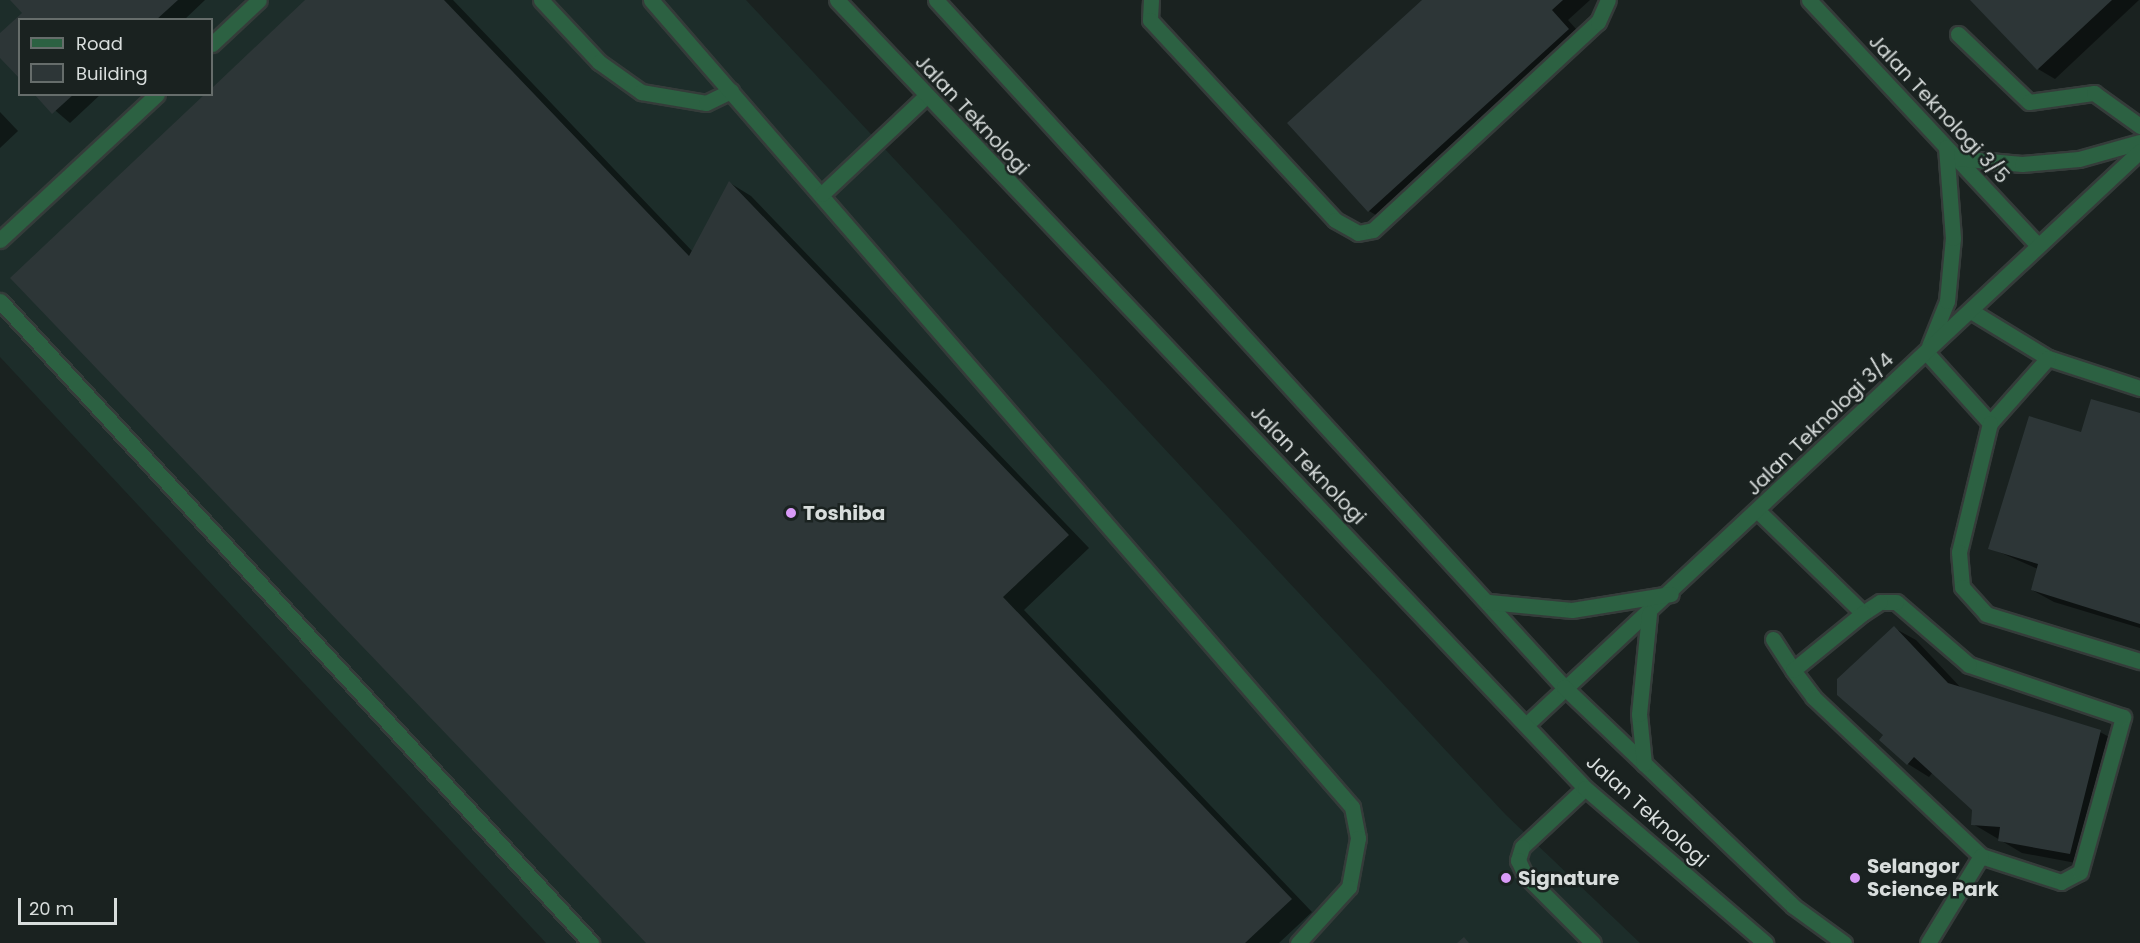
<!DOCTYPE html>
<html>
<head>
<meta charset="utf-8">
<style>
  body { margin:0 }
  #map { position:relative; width:2140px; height:943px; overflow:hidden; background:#1a2220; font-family:Poppins,sans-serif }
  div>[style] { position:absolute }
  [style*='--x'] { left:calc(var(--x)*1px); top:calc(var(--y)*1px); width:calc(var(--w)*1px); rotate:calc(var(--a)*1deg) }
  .built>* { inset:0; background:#1d2d2a }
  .shadow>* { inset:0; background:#0007 }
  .building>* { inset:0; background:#2d3637 }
  .roads { filter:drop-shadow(2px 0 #353c3a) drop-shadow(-2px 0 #353c3a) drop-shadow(0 2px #353c3a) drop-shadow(0 -2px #353c3a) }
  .service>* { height:15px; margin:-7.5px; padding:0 7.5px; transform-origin:7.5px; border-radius:7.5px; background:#2c6142 }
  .minor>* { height:15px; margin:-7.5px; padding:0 7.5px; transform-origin:7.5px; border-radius:7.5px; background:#2c6142 }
  .tertiary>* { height:15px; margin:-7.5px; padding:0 7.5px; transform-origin:7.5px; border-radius:7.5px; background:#2c6142 }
  .dots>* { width:16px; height:16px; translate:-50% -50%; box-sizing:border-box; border:3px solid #1a2220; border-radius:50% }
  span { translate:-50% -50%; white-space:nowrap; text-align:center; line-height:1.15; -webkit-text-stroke:5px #1a2220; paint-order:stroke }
  .street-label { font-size:20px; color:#d8dddc }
  .poi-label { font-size:20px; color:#d8dddc; font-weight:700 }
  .left { translate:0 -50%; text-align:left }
  .legend { position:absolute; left:18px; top:18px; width:195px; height:78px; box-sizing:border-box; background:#1a2220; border:2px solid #666d6b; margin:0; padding:8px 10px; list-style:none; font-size:18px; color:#d8dddc }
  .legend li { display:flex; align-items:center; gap:12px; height:30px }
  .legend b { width:30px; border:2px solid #666d6b }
  .scale { position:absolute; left:18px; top:898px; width:99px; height:27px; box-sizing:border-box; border:3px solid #d8dddc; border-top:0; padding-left:8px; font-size:18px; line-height:21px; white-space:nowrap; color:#d8dddc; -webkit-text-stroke:4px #1a2220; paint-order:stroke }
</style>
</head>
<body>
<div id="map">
  <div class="built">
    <i style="clip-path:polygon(evenodd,0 0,746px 0,1506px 815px,1640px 943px,546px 943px,0 357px,0 0,20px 20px,212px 20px,212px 94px,20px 94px,20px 20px)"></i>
  </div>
  <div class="shadow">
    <i style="clip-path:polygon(12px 0,205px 0,184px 20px,20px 20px,0 56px,0 35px,24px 13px)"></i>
    <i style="clip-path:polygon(307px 0,453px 0,693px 252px,730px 183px,751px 196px,1089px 548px,1024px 610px,1312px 912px,1279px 943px,648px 943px,212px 94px)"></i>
    <i style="clip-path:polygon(1425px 0,1590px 0,1568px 20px,1585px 39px,1386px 221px,1369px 211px,1289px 123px)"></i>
    <i style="clip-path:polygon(1972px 0,2139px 0,2055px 79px,2038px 69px)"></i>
    <i style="clip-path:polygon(36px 94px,101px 94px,70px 123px)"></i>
    <i style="clip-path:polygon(0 112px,18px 131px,0 148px)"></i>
    <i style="clip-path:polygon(2140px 415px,2140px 628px,2054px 602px,2032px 590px,2038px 569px,1990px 548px)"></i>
    <i style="clip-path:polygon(1894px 628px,1916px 640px,1962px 689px,2100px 732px,2122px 744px,2092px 866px,2022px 853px,1973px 824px,1974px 809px,1933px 772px,1929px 777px,1908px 764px,1885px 735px)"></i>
  </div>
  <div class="building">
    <i style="clip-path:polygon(10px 0,178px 0,156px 20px,20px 20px,20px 79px,0 58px,0 33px,22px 13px)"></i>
    <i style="clip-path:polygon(305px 0,444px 0,689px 256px,729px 181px,1069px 535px,1003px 597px,1292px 899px,1245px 943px,646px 943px,10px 278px,205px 94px,212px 94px,212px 88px)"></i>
    <i style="clip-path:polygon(1422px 0,1563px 0,1552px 10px,1569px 29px,1368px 212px,1287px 123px)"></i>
    <i style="clip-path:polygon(1970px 0,2112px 0,2037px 70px)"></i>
    <i style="clip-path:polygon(34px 94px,74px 94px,52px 114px)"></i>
    <i style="clip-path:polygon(2091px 399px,2140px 413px,2140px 624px,2031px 590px,2038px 564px,1988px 549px,2029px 416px,2081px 432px)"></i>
    <i style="clip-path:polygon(1894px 626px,1948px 683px,2101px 730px,2070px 854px,1998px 841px,2000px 827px,1971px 825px,1972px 810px,1914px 757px,1907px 765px,1879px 740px,1883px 735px,1837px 695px,1837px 679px)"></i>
    <i style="clip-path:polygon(1464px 937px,1469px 943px,1457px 943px)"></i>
  </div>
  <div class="roads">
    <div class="service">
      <i style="--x:541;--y:0;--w:85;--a:46.9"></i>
      <i style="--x:599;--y:62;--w:52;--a:35.5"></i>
      <i style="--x:641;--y:92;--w:66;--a:9.6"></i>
      <i style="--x:706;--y:103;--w:28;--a:-26"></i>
      <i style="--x:651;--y:0;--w:1069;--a:49.02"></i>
      <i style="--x:1352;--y:807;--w:32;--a:79"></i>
      <i style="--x:1358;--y:838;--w:50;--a:100.4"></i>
      <i style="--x:1349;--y:887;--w:76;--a:132.3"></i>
      <i style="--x:1151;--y:0;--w:20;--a:93"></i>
      <i style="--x:1150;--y:20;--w:272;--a:47.2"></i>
      <i style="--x:1335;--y:220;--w:26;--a:29"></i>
      <i style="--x:1358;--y:233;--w:15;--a:-11"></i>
      <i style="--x:1373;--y:230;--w:306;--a:-42.8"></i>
      <i style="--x:1598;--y:22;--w:24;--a:-66"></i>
      <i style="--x:1958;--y:34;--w:98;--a:43.8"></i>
      <i style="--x:2029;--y:102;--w:66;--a:-7.9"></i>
      <i style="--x:2094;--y:93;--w:57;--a:35.7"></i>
      <i style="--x:212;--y:44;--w:64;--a:-43.1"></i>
      <i style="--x:822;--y:194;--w:141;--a:-43.3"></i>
      <i style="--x:0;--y:240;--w:214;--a:-42.9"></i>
      <i style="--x:0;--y:301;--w:873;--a:47.37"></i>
      <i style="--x:1971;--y:311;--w:90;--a:31.4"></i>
      <i style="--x:2048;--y:358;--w:97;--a:18.1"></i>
      <i style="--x:1926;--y:352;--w:96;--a:48"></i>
      <i style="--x:2048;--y:358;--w:87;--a:131.7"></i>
      <i style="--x:1990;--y:423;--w:133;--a:103.5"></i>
      <i style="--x:1959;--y:552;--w:35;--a:85"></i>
      <i style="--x:1962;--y:587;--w:36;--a:48"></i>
      <i style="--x:1986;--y:614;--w:161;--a:17"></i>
      <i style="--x:1758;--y:511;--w:146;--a:44.2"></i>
      <i style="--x:1773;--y:639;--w:37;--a:57"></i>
      <i style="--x:1793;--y:670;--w:34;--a:53"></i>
      <i style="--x:1813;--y:697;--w:231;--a:43.4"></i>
      <i style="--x:1981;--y:856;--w:84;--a:18"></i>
      <i style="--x:2061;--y:882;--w:21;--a:-28"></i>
      <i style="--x:2080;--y:872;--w:161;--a:-74.5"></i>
      <i style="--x:2123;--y:717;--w:163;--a:-161.3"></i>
      <i style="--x:1969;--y:665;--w:96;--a:-139.2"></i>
      <i style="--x:1896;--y:602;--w:16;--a:180"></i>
      <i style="--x:1880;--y:602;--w:20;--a:147"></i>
      <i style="--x:1863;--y:613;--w:90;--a:140.8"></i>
      <i style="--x:1585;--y:788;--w:86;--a:136.9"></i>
      <i style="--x:1522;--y:847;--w:14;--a:107"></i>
      <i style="--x:1518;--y:860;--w:17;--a:65"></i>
      <i style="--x:1525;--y:875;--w:96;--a:45"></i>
      <i style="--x:1928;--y:943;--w:102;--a:-58.7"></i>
    </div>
    <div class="minor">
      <i style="--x:1809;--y:0;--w:336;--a:47"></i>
      <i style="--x:1956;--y:158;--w:66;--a:5.2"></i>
      <i style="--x:2022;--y:164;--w:57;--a:-5"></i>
      <i style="--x:2079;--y:159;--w:63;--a:-15.6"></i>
      <i style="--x:1929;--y:346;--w:48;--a:-68.2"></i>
      <i style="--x:1947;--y:301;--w:63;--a:-84.6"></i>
      <i style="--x:1953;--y:238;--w:91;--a:-94.4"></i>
      <i style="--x:1527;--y:724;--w:839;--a:-43.07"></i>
    </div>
    <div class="tertiary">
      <i style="--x:837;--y:0;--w:1086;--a:46.49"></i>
      <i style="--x:1585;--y:788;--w:238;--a:40.7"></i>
      <i style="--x:936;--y:0;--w:931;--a:47.57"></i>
      <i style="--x:1564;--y:687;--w:317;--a:43.7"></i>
      <i style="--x:1793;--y:906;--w:63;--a:36"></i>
      <i style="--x:1489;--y:602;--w:83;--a:5.5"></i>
      <i style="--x:1572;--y:610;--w:100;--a:-9.2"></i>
      <i style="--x:1644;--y:764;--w:50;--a:-95.7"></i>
      <i style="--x:1639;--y:714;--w:101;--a:-84.3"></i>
    </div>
  </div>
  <div class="dots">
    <i style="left:791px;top:513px;background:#d99af7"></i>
    <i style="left:1506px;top:878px;background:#d99af7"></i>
    <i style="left:1855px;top:878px;background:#d99af7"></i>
  </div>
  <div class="street-label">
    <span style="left:1939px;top:109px;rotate:47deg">Jalan Teknologi 3/5</span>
    <span style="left:972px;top:115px;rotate:47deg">Jalan Teknologi</span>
    <span style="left:1820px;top:424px;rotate:-44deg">Jalan Teknologi 3/4</span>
    <span style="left:1308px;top:465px;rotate:46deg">Jalan Teknologi</span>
    <span style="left:1647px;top:811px;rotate:42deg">Jalan Teknologi</span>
  </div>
  <div class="poi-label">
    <span class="left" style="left:803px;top:513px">Toshiba</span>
    <span class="left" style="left:1867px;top:878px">Selangor<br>Science Park</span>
    <span class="left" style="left:1518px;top:878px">Signature</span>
  </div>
  <ul class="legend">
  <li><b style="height:8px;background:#2c6142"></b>Road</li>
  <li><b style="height:16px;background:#2d3637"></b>Building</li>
  </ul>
  <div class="scale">20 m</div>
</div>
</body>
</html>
